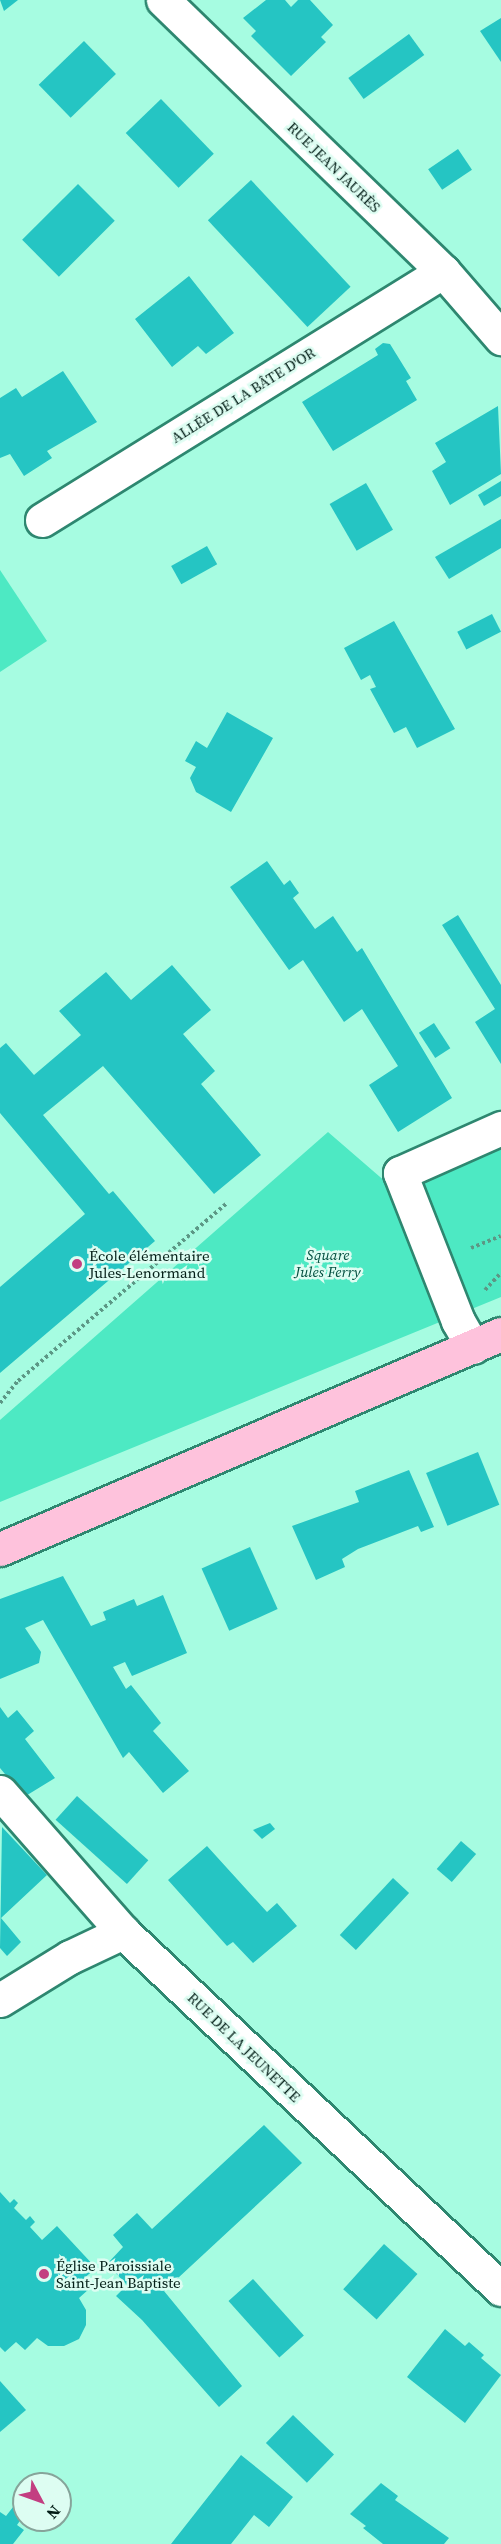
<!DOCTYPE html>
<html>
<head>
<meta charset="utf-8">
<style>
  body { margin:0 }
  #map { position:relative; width:501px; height:2544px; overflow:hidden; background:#a6fce1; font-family:"Source Serif 4",serif }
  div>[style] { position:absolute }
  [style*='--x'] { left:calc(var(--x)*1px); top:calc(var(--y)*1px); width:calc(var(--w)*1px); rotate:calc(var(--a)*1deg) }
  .green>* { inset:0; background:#4de9c3 }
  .building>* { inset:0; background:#25c5c3; transform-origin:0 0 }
  .path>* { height:4px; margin-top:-2px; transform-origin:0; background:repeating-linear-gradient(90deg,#5c9785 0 3px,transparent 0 6px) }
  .roads { filter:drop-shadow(2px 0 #2e8770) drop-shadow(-2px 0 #2e8770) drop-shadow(0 2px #2e8770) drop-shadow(0 -2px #2e8770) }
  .minor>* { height:33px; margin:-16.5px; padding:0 16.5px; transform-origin:16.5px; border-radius:16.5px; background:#fff }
  .primary>* { height:33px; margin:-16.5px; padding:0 16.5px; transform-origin:16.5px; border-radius:16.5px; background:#fec2dc }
  .dots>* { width:16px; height:16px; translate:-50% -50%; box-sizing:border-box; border:3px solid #ddfdf2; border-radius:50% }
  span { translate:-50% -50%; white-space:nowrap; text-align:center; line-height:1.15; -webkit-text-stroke:5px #ddfdf2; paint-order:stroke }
  .street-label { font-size:15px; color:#031e17 }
  .park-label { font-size:15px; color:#004e3e; font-style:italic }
  .poi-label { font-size:15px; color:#031e17 }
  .left { translate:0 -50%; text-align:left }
  .north { position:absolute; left:12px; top:2472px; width:60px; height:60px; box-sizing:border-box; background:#ddfdf2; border:2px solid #86a49a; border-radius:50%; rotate:131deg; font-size:16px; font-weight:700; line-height:24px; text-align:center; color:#031e17 }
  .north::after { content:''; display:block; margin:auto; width:21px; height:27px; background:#c33e81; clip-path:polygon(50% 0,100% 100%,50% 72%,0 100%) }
</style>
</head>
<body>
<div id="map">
  <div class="green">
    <i style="clip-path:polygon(0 570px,47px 641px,0 672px)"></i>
    <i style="clip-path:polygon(328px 1132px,387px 1183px,501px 1140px,501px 1297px,0 1502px,0 1420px)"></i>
  </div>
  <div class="building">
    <i style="clip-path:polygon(0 0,18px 0,4px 11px)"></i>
    <i style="clip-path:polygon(266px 0,285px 0,291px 7px,298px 0,310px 0,333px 25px,321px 37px,326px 42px,291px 76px,251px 36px,256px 31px,243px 18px)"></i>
    <i style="clip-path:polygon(501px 18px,501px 62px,480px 31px)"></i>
    <i style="left:409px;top:34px;width:26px;height:75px;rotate:54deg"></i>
    <i style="left:84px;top:41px;width:46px;height:63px;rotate:46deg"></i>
    <i style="left:161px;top:99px;width:76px;height:49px;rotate:46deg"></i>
    <i style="left:458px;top:149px;width:25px;height:36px;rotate:56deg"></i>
    <i style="left:251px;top:180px;width:146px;height:59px;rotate:47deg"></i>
    <i style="left:78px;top:184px;width:52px;height:79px;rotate:45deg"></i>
    <i style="clip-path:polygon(189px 276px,234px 333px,206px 354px,198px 346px,172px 367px,135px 319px)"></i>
    <i style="clip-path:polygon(383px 343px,390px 344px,411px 378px,406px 381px,417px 400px,333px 451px,302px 402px,378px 355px,375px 349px)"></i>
    <i style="clip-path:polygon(63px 371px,97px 422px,47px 451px,52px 458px,24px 476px,10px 454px,0 458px,0 398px,16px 388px,22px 397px)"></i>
    <i style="clip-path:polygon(498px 406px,501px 474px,450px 505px,432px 471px,446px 462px,435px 443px)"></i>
    <i style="clip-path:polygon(501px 481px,501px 496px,484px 506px,478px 495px)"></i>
    <i style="left:366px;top:483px;width:54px;height:42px;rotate:60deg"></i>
    <i style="clip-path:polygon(501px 519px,501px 548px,449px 579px,435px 557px)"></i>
    <i style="left:207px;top:546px;width:21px;height:41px;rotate:61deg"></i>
    <i style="left:492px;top:614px;width:20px;height:39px;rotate:63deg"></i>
    <i style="clip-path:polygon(394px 621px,455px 729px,417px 748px,406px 727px,394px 733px,370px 689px,376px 687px,370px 675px,361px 680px,344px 648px)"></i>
    <i style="clip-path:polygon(227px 712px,273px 738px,231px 812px,196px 792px,190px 778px,196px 767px,185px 761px,196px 741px,207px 748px)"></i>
    <i style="clip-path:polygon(267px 861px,284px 885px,290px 880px,299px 893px,293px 898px,315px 929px,333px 916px,357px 952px,362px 948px,452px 1098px,398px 1132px,369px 1085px,398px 1066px,362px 1009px,344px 1022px,303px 960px,289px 970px,230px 887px)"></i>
    <i style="clip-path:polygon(458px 915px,501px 985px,501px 1064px,475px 1022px,495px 1009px,442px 925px)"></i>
    <i style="clip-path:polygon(172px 965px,211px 1010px,183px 1034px,215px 1071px,201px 1084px,261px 1155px,214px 1194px,103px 1066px,43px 1115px,109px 1194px,113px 1191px,155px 1241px,0 1373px,0 1287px,85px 1214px,0 1113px,0 1048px,6px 1043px,34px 1075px,81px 1035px,59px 1011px,106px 972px,131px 1000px)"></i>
    <i style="left:434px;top:1023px;width:30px;height:18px;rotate:57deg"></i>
    <i style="left:478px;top:1452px;width:57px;height:56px;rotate:68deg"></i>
    <i style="clip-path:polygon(409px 1470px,434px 1527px,421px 1532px,418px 1526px,358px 1549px,342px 1559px,345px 1567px,316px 1580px,292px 1526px,359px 1502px,355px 1491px)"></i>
    <i style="left:250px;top:1547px;width:68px;height:53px;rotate:66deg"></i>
    <i style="clip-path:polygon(63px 1576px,91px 1626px,106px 1620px,103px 1612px,134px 1599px,137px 1606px,163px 1595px,187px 1653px,132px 1676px,125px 1662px,113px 1667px,126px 1689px,131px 1685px,161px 1723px,153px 1731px,189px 1771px,163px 1793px,129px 1752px,123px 1758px,43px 1620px,25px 1628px,41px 1652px,39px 1663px,0 1679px,0 1599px)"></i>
    <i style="clip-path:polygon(0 1707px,8px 1718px,17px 1710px,34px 1731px,25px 1739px,55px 1778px,24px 1797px,0 1768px)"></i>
    <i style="left:77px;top:1796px;width:96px;height:32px;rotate:42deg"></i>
    <i style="clip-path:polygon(270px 1823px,275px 1829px,262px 1839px,253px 1830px)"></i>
    <i style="clip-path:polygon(2px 1827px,47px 1875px,1px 1918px,21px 1942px,7px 1956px,0 1948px)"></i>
    <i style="left:461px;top:1841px;width:20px;height:37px;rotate:41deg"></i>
    <i style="clip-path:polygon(207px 1846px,267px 1912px,277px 1903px,297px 1926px,253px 1963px,233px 1942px,227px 1946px,168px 1880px)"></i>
    <i style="left:393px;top:1878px;width:22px;height:78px;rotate:43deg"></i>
    <i style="clip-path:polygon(264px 2125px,302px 2163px,164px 2291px,242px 2386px,219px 2407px,142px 2320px,116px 2296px,127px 2285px,107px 2264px,123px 2247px,113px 2235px,137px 2213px,152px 2229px)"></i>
    <i style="clip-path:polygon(0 2192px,10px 2203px,14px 2199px,18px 2203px,14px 2208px,26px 2220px,30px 2216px,35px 2222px,30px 2227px,42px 2240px,57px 2226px,96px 2268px,82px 2280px,89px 2289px,79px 2298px,86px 2310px,86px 2325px,79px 2339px,64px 2346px,48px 2346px,37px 2338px,25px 2350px,16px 2342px,5px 2352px,0 2347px)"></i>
    <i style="left:384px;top:2244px;width:45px;height:61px;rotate:42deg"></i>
    <i style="left:253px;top:2279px;width:76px;height:33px;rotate:48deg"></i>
    <i style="clip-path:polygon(445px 2329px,465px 2346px,469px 2342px,484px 2355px,481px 2358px,501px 2375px,465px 2423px,407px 2377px)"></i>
    <i style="clip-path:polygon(0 2381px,26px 2410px,0 2432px)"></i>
    <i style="left:293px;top:2415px;width:57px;height:39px;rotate:44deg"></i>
    <i style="clip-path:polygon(241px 2455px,293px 2497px,269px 2527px,254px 2515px,231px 2544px,171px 2544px)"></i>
    <i style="clip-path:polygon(381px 2483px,398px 2496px,395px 2500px,449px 2538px,444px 2544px,383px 2544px,363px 2528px,366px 2526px,350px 2514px)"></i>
    <i style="clip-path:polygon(24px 2501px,24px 2515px,17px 2525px,24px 2530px,13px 2544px,0 2544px,0 2512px,6px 2516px,17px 2502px,21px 2505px)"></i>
  </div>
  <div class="path">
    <i style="--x:471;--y:1248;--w:32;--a:-22"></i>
    <i style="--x:485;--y:1290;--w:23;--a:-47"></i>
    <i style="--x:0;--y:1403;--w:28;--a:-51"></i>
    <i style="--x:18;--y:1381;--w:273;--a:-40.4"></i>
  </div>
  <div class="roads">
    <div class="minor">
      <i style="--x:163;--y:0;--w:390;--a:44.1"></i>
      <i style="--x:443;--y:271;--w:89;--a:49.1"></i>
      <i style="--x:42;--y:520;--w:472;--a:-31.8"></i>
      <i style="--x:473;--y:1347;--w:30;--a:-120"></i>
      <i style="--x:458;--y:1321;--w:159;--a:-111.4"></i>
      <i style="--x:400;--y:1173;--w:111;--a:-24"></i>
      <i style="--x:0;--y:1792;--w:186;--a:48.7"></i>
      <i style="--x:123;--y:1932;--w:520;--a:43.36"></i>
      <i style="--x:0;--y:2000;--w:82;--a:-31.6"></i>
      <i style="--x:70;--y:1957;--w:59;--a:-25.3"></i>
    </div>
    <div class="primary">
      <i style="--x:0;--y:1549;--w:545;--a:-23.23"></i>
    </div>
  </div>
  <div class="dots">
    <i style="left:77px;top:1264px;background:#c33e81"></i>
    <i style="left:44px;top:2274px;background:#c33e81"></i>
  </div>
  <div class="street-label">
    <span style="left:334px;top:167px;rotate:44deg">RUE JEAN JAURÈS</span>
    <span style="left:243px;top:395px;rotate:-32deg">ALLÉE DE LA BÂTE D'OR</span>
    <span style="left:244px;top:2047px;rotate:44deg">RUE DE LA JEUNETTE</span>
  </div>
  <div class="park-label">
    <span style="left:328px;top:1263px">Square<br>Jules Ferry</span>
  </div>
  <div class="poi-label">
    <span class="left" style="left:89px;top:1264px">École élémentaire<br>Jules-Lenormand</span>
    <span class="left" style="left:56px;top:2274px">Église Paroissiale<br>Saint-Jean Baptiste</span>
  </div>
  <div class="north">N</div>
</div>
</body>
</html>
